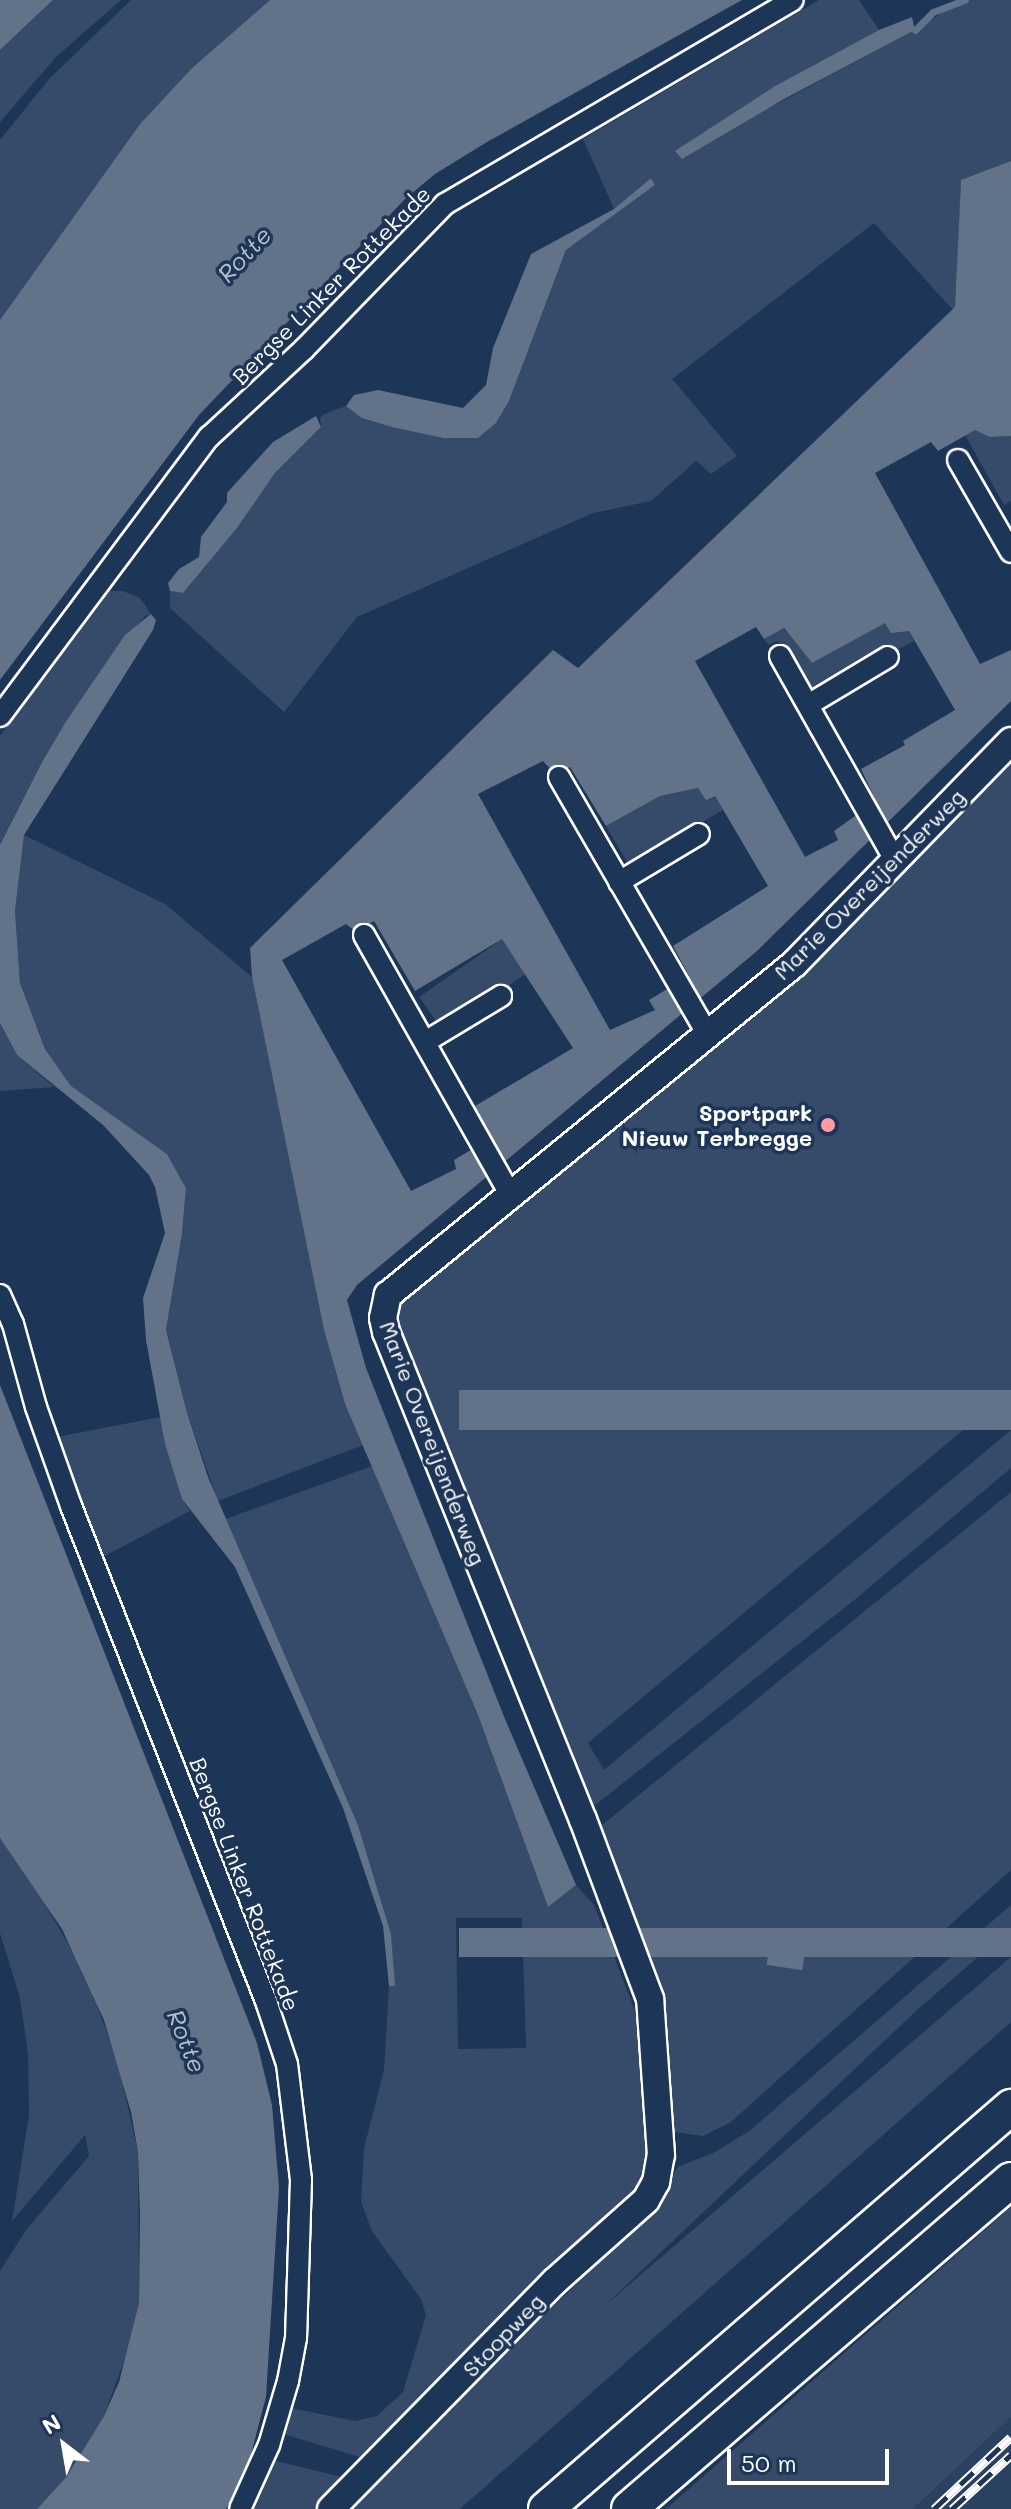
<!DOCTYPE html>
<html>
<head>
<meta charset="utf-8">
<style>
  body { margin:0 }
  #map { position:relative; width:1011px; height:2509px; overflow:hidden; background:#1d3557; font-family:Mali,sans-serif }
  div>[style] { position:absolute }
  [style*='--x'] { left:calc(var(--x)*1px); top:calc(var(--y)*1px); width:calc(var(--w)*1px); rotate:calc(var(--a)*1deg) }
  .built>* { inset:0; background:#2a4161 }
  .green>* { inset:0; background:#364b69; transform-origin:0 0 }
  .water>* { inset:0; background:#617289; transform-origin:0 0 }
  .stream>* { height:7px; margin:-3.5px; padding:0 3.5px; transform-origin:3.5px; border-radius:3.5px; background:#617289 }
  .roads { filter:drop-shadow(2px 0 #fff) drop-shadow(-2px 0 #fff) drop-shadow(0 2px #fff) drop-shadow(0 -2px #fff) }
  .street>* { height:20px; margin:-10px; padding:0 10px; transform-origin:10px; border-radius:10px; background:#1d3557 }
  .secondary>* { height:26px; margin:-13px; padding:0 13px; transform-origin:13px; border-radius:13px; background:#1d3557 }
  .highway>* { height:34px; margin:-17px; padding:0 17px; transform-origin:17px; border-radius:17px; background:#1d3557 }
  .rail>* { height:9px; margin-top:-4.5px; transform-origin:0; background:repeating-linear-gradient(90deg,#1d3557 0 18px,#fff 0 36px); box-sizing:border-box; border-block:2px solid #fff }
  .dots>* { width:22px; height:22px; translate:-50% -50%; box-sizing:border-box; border:4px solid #1d3557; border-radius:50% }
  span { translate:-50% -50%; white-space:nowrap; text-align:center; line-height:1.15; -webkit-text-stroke:7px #1d3557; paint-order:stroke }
  .street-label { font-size:22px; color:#fff }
  .poi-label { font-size:22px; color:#fff; font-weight:700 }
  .right { translate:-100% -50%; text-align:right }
  .water-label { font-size:24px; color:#b8c0ca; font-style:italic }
  .north { position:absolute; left:24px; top:2405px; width:80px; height:80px; -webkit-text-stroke:6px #1d3557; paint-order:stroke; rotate:329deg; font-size:22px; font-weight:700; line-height:32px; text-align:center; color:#fff }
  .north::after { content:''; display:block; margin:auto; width:28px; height:36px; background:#fff; clip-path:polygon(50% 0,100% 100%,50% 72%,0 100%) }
  .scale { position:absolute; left:727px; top:2449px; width:162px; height:36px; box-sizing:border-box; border:4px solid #fff; border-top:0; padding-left:10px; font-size:24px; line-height:28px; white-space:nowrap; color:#fff; -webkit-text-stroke:6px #1d3557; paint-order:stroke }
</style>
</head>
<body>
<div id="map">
  <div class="built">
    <i style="clip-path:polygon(1011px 2417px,1011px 2509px,913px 2509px)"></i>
  </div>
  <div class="green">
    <i style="clip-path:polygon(53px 0,121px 0,56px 57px,0 122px,0 50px)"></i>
    <i style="clip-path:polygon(131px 0,270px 0,192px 68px,140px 124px,0 320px,0 140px,49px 79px)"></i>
    <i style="clip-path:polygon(819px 0,859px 0,879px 30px,775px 86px,714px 126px,769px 108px,915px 30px,962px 0,1011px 0,1011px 161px,961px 181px,956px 306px,953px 310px,874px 223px,672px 379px,737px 456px,711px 474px,696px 461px,651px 501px,593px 513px,357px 617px,284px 712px,170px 608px,170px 591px,183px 593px,237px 528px,275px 473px,321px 427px,320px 418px,324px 414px,346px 406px,363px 418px,443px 438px,478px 438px,496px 423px,509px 401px,566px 250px,655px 185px,651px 178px,614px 209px,583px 139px)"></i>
    <i style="clip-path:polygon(975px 429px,990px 437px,1011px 436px,1011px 501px,1004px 505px,965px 435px)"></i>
    <i style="clip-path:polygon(110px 591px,123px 591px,140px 598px,151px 614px,145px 616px,65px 723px,42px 762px,0 845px,0 736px)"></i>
    <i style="clip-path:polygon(885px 622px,909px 631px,914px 641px,808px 697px,777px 641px,768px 645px,764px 639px,783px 628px,812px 663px)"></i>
    <i style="clip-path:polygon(1011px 753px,1011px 1390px,588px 1743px,604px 1770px,1011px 1430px,1011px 1468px,858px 1597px,589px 1810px,397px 1328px,394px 1308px,404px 1294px,597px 1128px)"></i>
    <i style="clip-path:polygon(699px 788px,715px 796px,723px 810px,629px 865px,606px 826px,660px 796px)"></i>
    <i style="clip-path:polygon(24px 835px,165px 904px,252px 977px,324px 1330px,345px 1404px,363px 1445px,218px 1501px,187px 1413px,166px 1330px,182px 1234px,186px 1188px,167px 1154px,71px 1086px,45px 1049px,20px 983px,15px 911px)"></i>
    <i style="left:502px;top:939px;width:42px;height:101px;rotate:55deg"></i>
    <i style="clip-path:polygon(0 1023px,17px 1055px,54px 1087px,0 1091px)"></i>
    <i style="clip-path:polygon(160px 1417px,182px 1499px,190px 1511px,97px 1560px,52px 1438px)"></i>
    <i style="clip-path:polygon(evenodd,372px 1466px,478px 1715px,548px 1907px,576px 1885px,594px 1905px,637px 2016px,650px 2125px,648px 2176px,641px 2194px,366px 2459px,280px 2433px,286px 2407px,355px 2421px,377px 2416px,403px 2392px,426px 2315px,421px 2299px,372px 2231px,361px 2202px,364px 2148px,384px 2070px,389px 1986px,394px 1986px,391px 1934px,358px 1825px,226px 1519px,372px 1466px,456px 1918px,522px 1918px,526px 2048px,458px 2049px,456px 1918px)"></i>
    <i style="clip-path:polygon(1011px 1492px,1011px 1870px,731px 2122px,703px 2136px,674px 2132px,654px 1990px,596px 1830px)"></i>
    <i style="clip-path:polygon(0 1838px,33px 1883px,86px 1975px,118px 2063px,138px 2152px,139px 2303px,130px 2344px,104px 2416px,67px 2476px,37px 2509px,0 2509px,0 2271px,26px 2230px,89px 2156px,85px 2135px,12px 2221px,29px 2115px,28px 2054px,20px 1998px,0 1933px)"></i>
    <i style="clip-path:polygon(1011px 1905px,1011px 1928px,916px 2011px,602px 2308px,1011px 1957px,1011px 2022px,986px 2044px,460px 2509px,341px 2509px,651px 2213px,678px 2167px,713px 2153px,748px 2132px)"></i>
    <i style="clip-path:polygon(1011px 2207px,1011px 2417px,913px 2509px,666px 2509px)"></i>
    <i style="clip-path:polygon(272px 2460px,346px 2478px,316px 2509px,253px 2509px)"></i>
  </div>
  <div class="water">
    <i style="clip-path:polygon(0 0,53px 0,0 50px)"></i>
    <i style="clip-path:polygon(270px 0,742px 0,487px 142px,435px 174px,405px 199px,199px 415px,0 680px,0 320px,140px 124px,192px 68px)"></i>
    <i style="clip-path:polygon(912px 17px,915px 30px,784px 99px,682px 159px,675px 151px,775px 86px,879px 30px)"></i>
    <i style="clip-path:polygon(evenodd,1011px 161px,1011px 436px,990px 437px,975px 430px,938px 451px,931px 442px,875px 473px,980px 664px,1011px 650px,1011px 701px,757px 951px,357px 1285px,347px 1300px,366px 1368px,505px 1719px,576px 1885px,548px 1907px,478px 1715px,345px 1404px,324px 1330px,252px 977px,250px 948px,553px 650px,578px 668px,955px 307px,961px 180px,1011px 161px,885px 623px,891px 633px,909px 631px,955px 710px,903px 741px,905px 745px,861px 769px,876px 801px,834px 831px,838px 840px,805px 857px,695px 661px,756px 627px,764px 639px,784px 628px,812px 663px,885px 623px,1011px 161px,543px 761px,556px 775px,570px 767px,606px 826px,660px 796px,698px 788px,706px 800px,715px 796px,768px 886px,673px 946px,689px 976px,649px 1000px,655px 1010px,610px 1030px,478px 794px,543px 761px,1011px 161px,374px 921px,415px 991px,502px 939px,573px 1048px,475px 1106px,491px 1138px,454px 1160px,456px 1169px,411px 1191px,282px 960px,346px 924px,356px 932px,374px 921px)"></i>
    <i style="clip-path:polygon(651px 178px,655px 185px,566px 250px,509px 401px,496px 423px,478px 438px,443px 438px,392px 427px,362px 418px,346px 406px,354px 395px,378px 390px,463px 408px,486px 385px,493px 348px,531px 254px,614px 209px)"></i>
    <i style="clip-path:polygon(316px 416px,321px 427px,275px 473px,237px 528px,183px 593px,170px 591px,168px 583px,179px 569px,199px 557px,201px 537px,227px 502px,227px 493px,273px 442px)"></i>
    <i style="clip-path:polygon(151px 614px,156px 620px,153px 630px,24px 835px,15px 911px,20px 983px,45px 1049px,71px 1086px,167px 1154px,186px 1188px,182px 1234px,166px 1330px,187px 1413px,208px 1477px,358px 1825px,391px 1934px,395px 1986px,389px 1986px,383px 1926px,343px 1808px,235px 1567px,182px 1499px,165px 1444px,146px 1340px,143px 1298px,165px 1233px,155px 1187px,149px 1175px,103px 1125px,17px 1055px,0 1023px,0 845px,42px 762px,65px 723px,125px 635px)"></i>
    <i style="clip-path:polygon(0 1385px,257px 2043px,272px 2105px,279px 2188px,266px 2397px,250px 2458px,226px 2509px,37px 2509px,67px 2476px,104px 2416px,119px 2382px,139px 2303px,140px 2214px,138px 2152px,131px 2112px,104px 2020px,62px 1929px,0 1838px)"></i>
    <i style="left:1011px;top:1390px;width:40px;height:552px;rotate:90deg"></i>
    <i style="left:1011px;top:1928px;width:29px;height:552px;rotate:90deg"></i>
    <i style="left:770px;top:1943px;width:36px;height:22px;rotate:9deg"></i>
  </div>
  <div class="stream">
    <i style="--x:915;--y:30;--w:25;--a:-45"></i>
    <i style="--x:933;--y:12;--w:34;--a:-21"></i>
  </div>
  <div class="roads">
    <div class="street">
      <i style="--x:958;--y:460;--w:106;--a:60.1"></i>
      <i style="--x:780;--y:656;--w:234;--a:60.6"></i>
      <i style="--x:808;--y:705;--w:93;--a:-31"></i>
      <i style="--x:0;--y:716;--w:349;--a:-53.2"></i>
      <i style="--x:209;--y:437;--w:129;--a:-42.8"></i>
      <i style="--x:304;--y:349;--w:202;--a:-45.8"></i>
      <i style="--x:445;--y:204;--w:403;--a:-30.4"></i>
      <i style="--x:559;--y:777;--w:298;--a:60"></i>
      <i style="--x:619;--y:882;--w:93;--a:-31"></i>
      <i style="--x:364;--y:935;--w:297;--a:60.6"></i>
      <i style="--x:425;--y:1042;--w:89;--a:-31.2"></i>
      <i style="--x:0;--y:1295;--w:32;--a:66"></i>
      <i style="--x:13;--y:1324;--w:86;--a:74.5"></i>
      <i style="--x:36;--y:1407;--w:105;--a:70.5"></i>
      <i style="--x:71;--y:1506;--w:532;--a:68.5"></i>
      <i style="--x:266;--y:2001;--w:66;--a:71.6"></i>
      <i style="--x:287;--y:2064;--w:117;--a:83.1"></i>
      <i style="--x:301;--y:2180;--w:158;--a:91.8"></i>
      <i style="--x:296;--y:2338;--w:44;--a:100.5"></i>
      <i style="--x:288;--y:2381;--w:67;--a:106.5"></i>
      <i style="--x:269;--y:2445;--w:70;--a:114.4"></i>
    </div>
    <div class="secondary">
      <i style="--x:331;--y:2509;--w:318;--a:-45.5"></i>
      <i style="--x:554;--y:2282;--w:123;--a:-41.7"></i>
      <i style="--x:646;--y:2200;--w:21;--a:-61"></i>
      <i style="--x:656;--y:2182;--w:27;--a:-80"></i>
      <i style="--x:661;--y:2155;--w:156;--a:-94"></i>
      <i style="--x:650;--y:1999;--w:191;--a:-110.5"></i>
      <i style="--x:583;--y:1820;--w:526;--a:-111.98"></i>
      <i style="--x:386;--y:1332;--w:14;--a:-102"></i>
      <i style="--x:383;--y:1318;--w:24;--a:-78"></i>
      <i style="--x:388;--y:1295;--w:524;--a:-39.19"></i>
      <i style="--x:794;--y:964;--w:311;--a:-45.8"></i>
    </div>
    <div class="highway">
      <i style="--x:546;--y:2509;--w:615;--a:-40.84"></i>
      <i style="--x:629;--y:2509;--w:504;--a:-40.74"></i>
    </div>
  </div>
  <div class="rail">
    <i style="--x:934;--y:2509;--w:105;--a:-43.1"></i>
    <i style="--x:952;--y:2509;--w:80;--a:-42.5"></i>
  </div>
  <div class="dots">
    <i style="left:828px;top:1125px;background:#ff9aa2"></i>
  </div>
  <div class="street-label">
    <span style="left:331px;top:285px;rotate:-45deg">Bergse Linker Rottekade</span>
    <span style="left:869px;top:884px;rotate:-45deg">Marie Overeijenderweg</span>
    <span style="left:433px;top:1443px;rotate:69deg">Marie Overeijenderweg</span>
    <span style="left:245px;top:1884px;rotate:69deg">Bergse Linker Rottekade</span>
    <span style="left:503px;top:2335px;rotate:-46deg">Stoopweg</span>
  </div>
  <div class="poi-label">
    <span class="right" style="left:812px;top:1125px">Sportpark<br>Nieuw Terbregge</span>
  </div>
  <div class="water-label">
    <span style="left:244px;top:254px;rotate:-47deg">Rotte</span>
    <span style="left:187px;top:2041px;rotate:68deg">Rotte</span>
  </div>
  <div class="north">N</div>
  <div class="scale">50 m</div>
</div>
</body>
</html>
